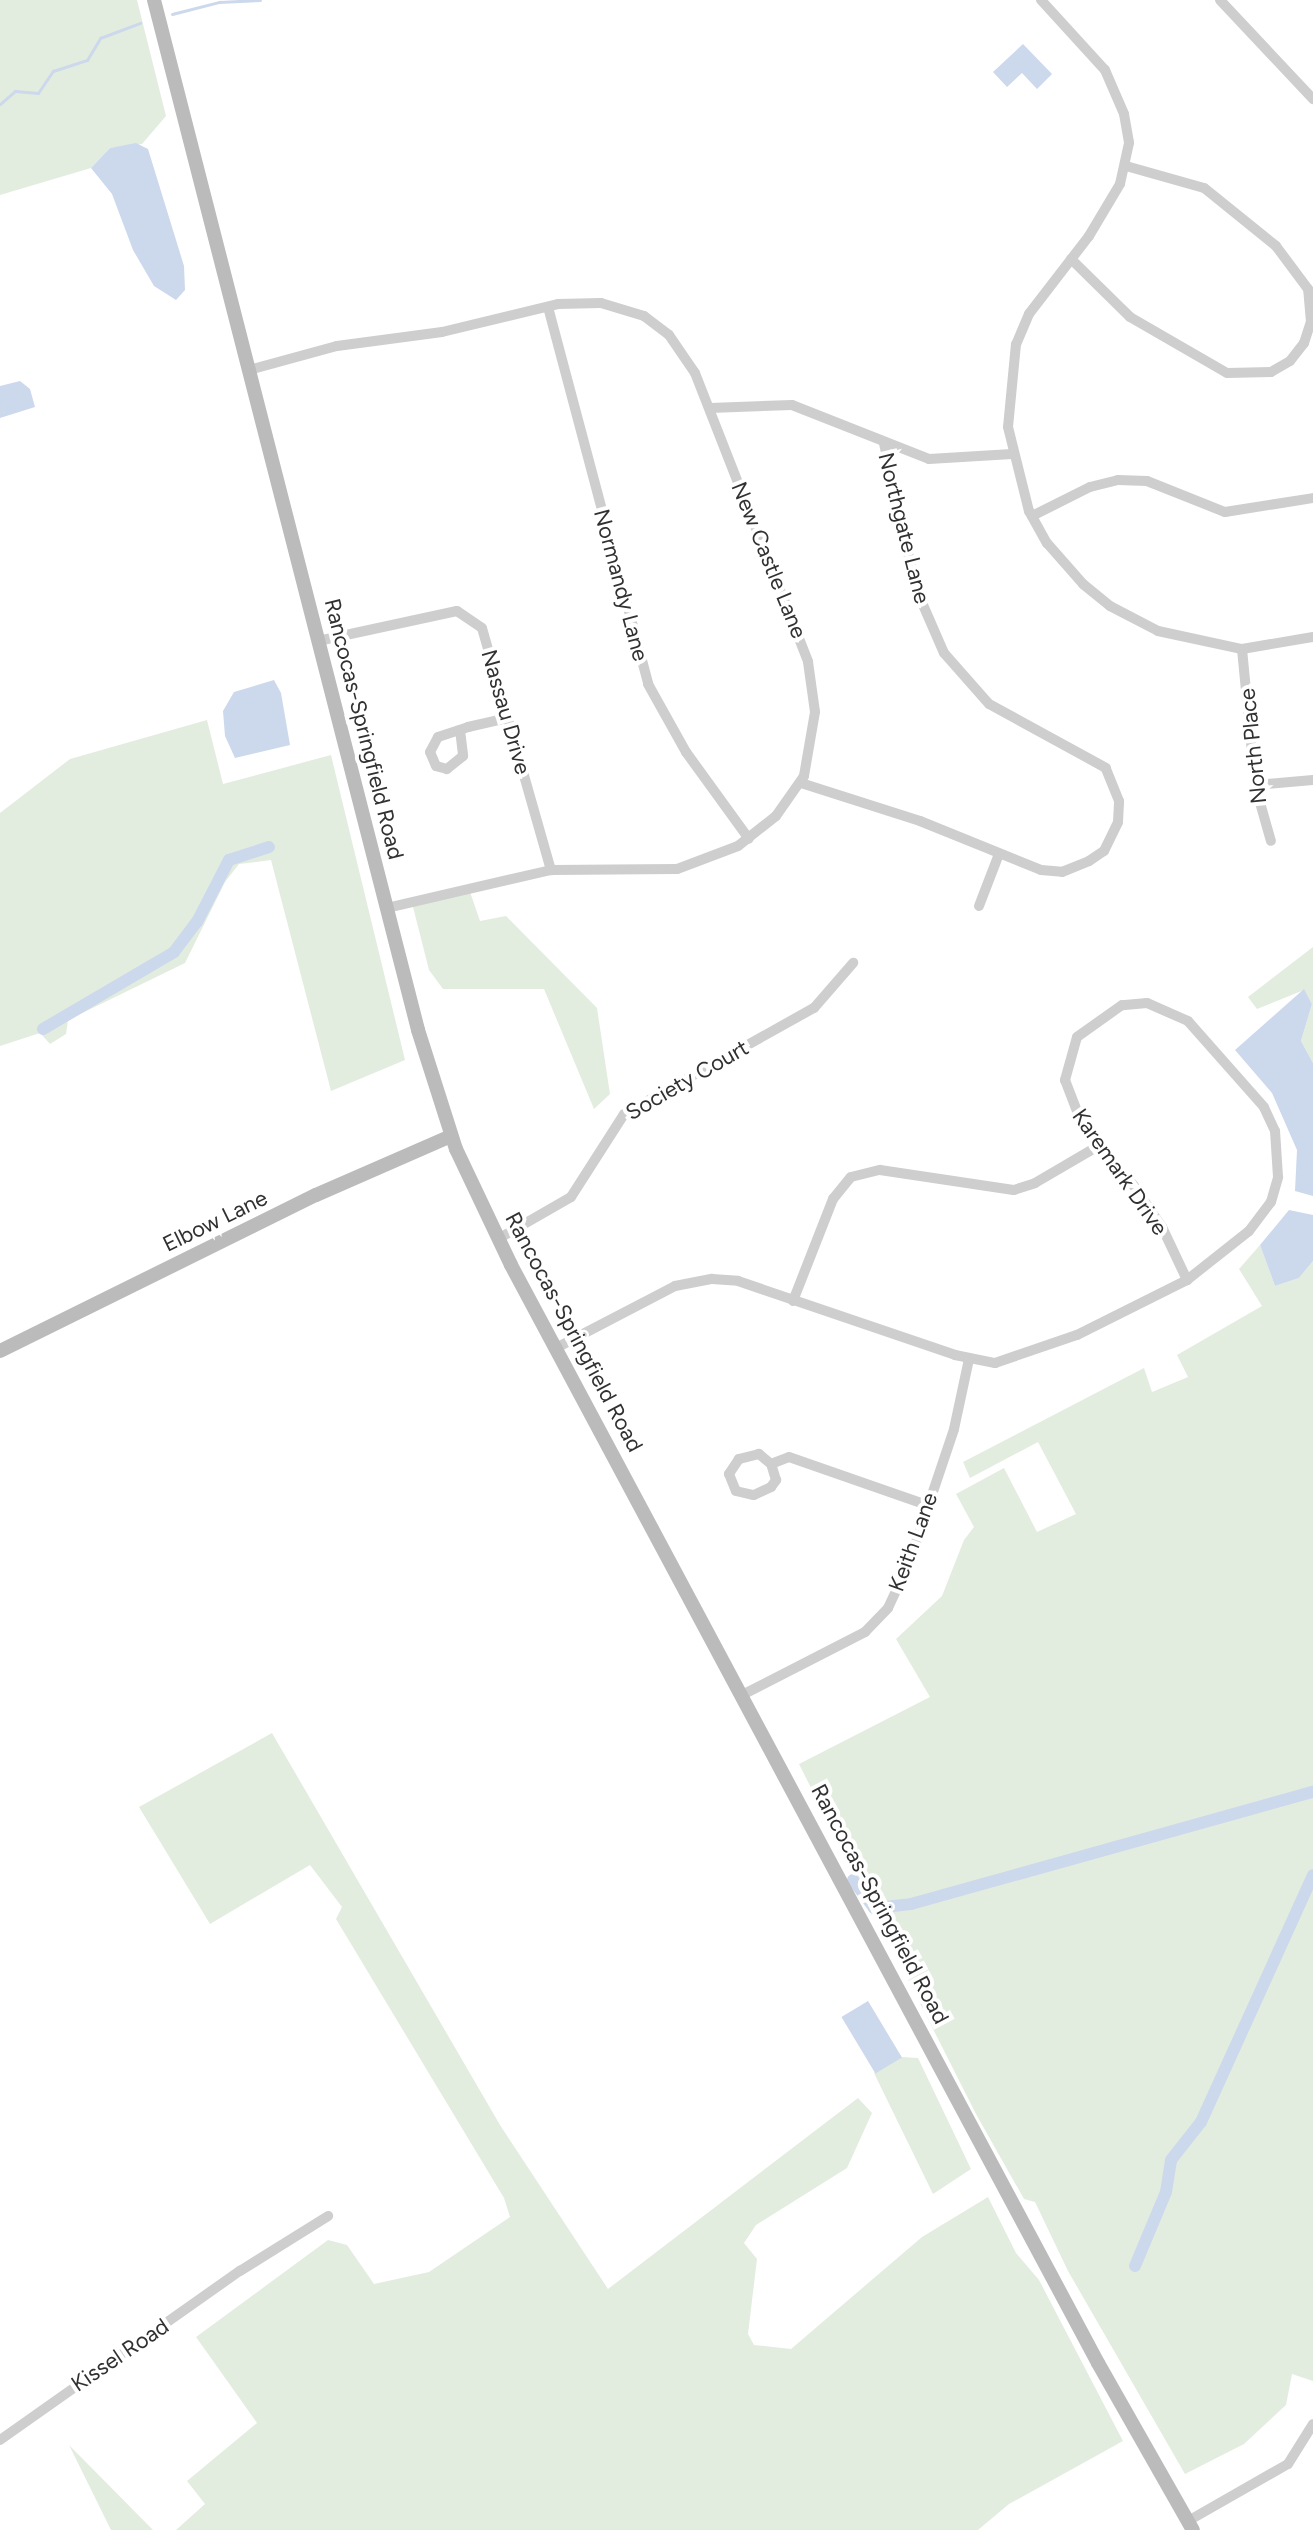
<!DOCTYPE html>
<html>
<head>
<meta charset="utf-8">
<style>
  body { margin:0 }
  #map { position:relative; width:1313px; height:2530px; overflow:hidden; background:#fff; font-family:Figtree,sans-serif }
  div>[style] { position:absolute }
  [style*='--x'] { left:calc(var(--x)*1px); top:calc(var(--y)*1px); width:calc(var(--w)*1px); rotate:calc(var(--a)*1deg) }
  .green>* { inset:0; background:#e3eddf }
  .water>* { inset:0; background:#ccd8ec; transform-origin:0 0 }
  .stream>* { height:3px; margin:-1.5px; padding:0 1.5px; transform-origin:1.5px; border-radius:1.5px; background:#ccd8ec }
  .canal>* { height:12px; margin:-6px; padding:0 6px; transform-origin:6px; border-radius:6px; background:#ccd8ec }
  .street>* { height:10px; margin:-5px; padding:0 5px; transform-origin:5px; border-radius:5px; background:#cecece }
  .secondary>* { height:14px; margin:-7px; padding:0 7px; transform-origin:7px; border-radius:7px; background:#bbb }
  span { translate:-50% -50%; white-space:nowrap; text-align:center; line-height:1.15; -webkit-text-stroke:8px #fff; paint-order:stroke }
  .street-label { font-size:22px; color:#313131 }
</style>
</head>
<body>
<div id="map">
  <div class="green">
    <i style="clip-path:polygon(0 0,137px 0,166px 116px,142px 144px,110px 148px,91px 168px,0 195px)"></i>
    <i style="clip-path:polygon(207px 720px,223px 784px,331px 755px,405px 1060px,331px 1091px,271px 860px,239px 864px,225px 882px,185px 963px,68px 1020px,66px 1034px,50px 1044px,40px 1033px,0 1046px,0 813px,70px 759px)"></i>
    <i style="clip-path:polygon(469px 889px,480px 921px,506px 916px,597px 1008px,610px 1094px,594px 1109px,544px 989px,443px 989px,429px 970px,412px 903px)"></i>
    <i style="clip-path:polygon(1313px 947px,1313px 1063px,1301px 1041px,1312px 1004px,1304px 990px,1257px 1009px,1248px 997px)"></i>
    <i style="clip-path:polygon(1260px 1245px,1275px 1286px,1299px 1278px,1313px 1261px,1313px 2381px,1292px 2374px,1286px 2405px,1244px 2444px,1185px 2474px,1068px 2271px,1035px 2202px,1024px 2199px,976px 2114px,799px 1764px,930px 1697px,896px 1639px,942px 1596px,964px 1540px,974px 1527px,956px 1494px,1004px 1468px,1037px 1532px,1076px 1514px,1038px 1442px,970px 1478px,963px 1462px,1144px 1368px,1152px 1392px,1188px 1377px,1177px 1355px,1262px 1306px,1239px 1269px)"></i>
    <i style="clip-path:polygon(272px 1733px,500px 2125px,608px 2289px,858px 2098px,872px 2113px,847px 2168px,756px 2225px,744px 2243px,757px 2259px,748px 2334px,754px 2345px,791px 2349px,922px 2237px,988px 2197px,1016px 2253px,1039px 2280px,1123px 2441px,1009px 2504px,978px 2530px,176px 2530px,205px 2504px,187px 2481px,257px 2423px,196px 2337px,328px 2240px,347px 2245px,374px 2284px,429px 2272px,510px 2217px,504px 2198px,336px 1919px,342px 1907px,310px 1865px,210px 1924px,139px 1807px)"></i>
    <i style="clip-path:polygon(902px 2057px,918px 2058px,971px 2169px,933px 2194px,874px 2073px)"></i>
    <i style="clip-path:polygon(69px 2445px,153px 2530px,111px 2530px)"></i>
  </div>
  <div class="water">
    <i style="clip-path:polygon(1023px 44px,1052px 74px,1037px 89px,1022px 73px,1007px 87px,993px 72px)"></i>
    <i style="clip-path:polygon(136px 143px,148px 149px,184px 266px,185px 290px,176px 300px,154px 286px,133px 250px,112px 194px,91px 168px,110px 148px)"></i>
    <i style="clip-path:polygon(20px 381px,30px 389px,35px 407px,0 418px,0 386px)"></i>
    <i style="clip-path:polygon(274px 680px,281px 693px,290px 745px,235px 758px,225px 736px,223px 711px,234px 692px)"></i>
    <i style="clip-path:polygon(1304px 989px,1312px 1004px,1301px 1041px,1313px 1063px,1313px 1196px,1295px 1191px,1297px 1150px,1272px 1093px,1235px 1050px)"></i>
    <i style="clip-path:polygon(1289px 1210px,1313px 1215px,1313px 1261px,1299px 1278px,1275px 1286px,1260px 1245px)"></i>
    <i style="left:868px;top:2001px;width:66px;height:31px;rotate:59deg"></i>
  </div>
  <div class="stream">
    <i style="--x:172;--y:14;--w:49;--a:-14.3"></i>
    <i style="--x:219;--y:2;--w:41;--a:-2.8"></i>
    <i style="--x:0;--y:104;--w:20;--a:-41"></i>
    <i style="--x:15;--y:91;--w:23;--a:5"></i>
    <i style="--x:38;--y:93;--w:27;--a:-56"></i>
    <i style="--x:53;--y:71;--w:36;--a:-18"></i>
    <i style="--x:87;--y:60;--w:26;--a:-59"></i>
    <i style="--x:100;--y:38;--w:43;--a:-20.6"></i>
  </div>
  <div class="canal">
    <i style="--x:43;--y:1029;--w:152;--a:-30.4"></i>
    <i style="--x:174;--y:952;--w:38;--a:-53"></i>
    <i style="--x:197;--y:922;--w:70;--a:-62.7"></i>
    <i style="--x:229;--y:860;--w:42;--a:-18"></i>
    <i style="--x:853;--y:1880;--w:35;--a:53"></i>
    <i style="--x:874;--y:1908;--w:37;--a:-6"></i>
    <i style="--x:911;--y:1904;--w:417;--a:-15.6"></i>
    <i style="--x:1135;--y:2266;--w:80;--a:-67.3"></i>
    <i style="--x:1166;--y:2192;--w:32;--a:-81"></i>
    <i style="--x:1171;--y:2160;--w:48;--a:-51.7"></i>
    <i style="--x:1201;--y:2122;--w:271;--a:-65.6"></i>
  </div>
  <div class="street">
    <i style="--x:1041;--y:0;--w:95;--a:47.6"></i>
    <i style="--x:1105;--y:70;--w:48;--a:66.6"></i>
    <i style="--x:1124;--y:114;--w:29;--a:80"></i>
    <i style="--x:1129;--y:143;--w:42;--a:102.4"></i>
    <i style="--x:1120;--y:184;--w:61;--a:120.8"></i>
    <i style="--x:1089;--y:236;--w:98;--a:127.6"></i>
    <i style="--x:1029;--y:314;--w:33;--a:113"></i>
    <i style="--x:1016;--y:344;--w:83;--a:95.5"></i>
    <i style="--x:1008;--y:427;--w:87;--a:76"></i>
    <i style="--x:1029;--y:511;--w:37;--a:61"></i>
    <i style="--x:1047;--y:543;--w:55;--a:48.7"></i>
    <i style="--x:1083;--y:584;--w:35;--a:39"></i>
    <i style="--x:1110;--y:606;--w:54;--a:27.5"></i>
    <i style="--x:1158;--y:631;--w:86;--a:12.1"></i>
    <i style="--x:1242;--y:649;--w:72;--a:-9.6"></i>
    <i style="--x:1220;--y:0;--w:136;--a:46.8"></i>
    <i style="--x:1071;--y:259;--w:83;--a:44.5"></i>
    <i style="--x:1130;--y:317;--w:112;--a:30"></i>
    <i style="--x:1227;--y:373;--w:44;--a:-1.3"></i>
    <i style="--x:1271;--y:372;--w:22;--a:-30"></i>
    <i style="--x:1290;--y:361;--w:23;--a:-52"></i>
    <i style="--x:1304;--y:343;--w:22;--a:-72"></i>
    <i style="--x:1311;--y:322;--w:33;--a:-95"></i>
    <i style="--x:1308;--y:289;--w:54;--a:-126.7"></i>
    <i style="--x:1276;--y:246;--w:92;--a:-141.1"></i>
    <i style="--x:1204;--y:188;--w:81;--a:-164.2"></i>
    <i style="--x:548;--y:307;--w:390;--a:75.1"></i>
    <i style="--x:648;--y:684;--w:78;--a:60.8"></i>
    <i style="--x:686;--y:752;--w:107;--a:54.1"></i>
    <i style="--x:249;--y:370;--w:91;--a:-15.3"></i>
    <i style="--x:337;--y:346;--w:106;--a:-7.6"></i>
    <i style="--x:442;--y:332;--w:119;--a:-13.6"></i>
    <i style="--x:558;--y:304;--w:43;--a:-1.3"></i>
    <i style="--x:601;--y:303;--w:45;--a:16.8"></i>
    <i style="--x:644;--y:316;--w:31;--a:37"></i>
    <i style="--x:669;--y:335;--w:46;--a:55.6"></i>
    <i style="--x:695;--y:373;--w:310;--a:68.6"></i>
    <i style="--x:808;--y:662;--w:50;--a:82"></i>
    <i style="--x:815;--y:712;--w:65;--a:99.8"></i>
    <i style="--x:804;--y:776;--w:49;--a:125"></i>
    <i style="--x:776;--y:816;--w:48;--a:141.7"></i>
    <i style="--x:738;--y:846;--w:65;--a:159.3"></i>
    <i style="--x:677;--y:869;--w:126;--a:179.5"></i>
    <i style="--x:551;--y:870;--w:168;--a:167"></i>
    <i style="--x:710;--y:408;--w:82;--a:-2.1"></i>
    <i style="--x:792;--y:405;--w:147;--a:21.5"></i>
    <i style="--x:929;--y:459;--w:83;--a:-3.4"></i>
    <i style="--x:1032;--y:516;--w:65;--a:-26.6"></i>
    <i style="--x:1090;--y:487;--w:29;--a:-14"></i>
    <i style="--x:1118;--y:480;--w:29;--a:2"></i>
    <i style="--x:1147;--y:481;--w:84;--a:21.7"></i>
    <i style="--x:1225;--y:512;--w:89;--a:-9"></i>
    <i style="--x:318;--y:641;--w:142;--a:-12.2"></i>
    <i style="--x:457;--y:611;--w:30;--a:34"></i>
    <i style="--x:482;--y:628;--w:252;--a:74.1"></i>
    <i style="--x:1242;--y:649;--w:137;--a:84.5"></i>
    <i style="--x:1255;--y:785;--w:58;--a:74.1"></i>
    <i style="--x:460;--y:730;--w:26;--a:83"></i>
    <i style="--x:463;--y:756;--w:21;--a:141"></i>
    <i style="--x:447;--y:769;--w:11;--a:-165"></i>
    <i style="--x:436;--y:766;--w:15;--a:-113"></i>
    <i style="--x:430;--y:752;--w:17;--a:-62"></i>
    <i style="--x:438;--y:737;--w:32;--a:-18"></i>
    <i style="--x:468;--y:727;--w:41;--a:-12.7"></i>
    <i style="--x:801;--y:783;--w:125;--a:17.7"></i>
    <i style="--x:920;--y:821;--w:131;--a:22"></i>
    <i style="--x:1041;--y:870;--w:21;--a:5"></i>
    <i style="--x:1062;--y:872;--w:29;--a:-22"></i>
    <i style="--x:1089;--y:861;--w:18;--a:-34"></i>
    <i style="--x:1104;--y:851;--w:32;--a:-64"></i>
    <i style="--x:1118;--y:822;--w:21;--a:-87"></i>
    <i style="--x:1119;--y:801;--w:35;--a:-112"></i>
    <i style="--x:1106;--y:768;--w:133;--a:-151.3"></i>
    <i style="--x:989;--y:704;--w:68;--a:-131.4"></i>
    <i style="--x:944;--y:653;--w:70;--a:-113.6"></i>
    <i style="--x:916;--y:589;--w:149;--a:-102.4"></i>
    <i style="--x:1255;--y:785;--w:58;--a:-4.9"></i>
    <i style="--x:979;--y:906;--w:56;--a:-69"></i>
    <i style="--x:498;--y:1239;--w:84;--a:-29.9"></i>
    <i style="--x:571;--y:1197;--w:98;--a:-57.4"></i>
    <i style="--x:624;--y:1114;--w:218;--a:-29.2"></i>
    <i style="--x:814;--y:1008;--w:60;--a:-49.1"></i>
    <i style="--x:793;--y:1301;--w:110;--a:-68.6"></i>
    <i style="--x:833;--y:1199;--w:28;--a:-51"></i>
    <i style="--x:851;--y:1177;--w:30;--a:-14"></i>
    <i style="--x:880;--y:1170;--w:135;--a:8.5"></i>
    <i style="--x:1014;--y:1190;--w:22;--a:-18"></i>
    <i style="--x:1035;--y:1183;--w:75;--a:-30.3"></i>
    <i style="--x:556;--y:1348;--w:134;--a:-27.5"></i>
    <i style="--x:675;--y:1286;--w:38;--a:-11"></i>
    <i style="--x:712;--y:1279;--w:26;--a:4"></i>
    <i style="--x:738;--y:1281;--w:229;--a:18.8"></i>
    <i style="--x:955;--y:1355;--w:41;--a:11.3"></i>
    <i style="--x:995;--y:1363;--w:87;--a:-18.9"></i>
    <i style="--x:1077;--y:1335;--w:123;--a:-26.6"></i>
    <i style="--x:1187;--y:1280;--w:79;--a:-38.3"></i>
    <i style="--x:1249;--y:1231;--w:36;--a:-53"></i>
    <i style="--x:1271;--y:1202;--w:26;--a:-74"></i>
    <i style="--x:1278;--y:1177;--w:46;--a:-93.7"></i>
    <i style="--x:1275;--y:1131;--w:26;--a:-115"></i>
    <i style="--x:1264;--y:1107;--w:115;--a:-131.5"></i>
    <i style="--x:1188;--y:1021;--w:45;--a:-156.3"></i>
    <i style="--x:1147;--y:1003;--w:25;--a:175"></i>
    <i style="--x:1122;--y:1005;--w:55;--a:144.6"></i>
    <i style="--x:1077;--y:1037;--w:45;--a:105.6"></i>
    <i style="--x:1065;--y:1080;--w:47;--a:68.9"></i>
    <i style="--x:1082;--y:1124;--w:81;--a:50"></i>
    <i style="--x:1134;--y:1186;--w:50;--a:55.7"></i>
    <i style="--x:1162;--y:1227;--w:59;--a:64.7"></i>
    <i style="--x:771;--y:1464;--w:16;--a:-140"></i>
    <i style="--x:759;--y:1454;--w:21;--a:166"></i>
    <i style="--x:739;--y:1459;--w:18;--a:124"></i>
    <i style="--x:729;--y:1474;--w:18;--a:68"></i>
    <i style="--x:736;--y:1491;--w:18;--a:13"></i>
    <i style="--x:754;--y:1495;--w:19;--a:-25"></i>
    <i style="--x:771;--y:1487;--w:9;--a:-54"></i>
    <i style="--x:776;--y:1480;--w:17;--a:-107"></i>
    <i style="--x:771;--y:1464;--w:19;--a:-21"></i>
    <i style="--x:789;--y:1457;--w:146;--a:19.2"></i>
    <i style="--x:744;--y:1694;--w:136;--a:-27.1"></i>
    <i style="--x:865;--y:1632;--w:33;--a:-46"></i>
    <i style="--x:888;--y:1608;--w:50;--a:-65"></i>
    <i style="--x:909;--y:1563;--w:141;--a:-71.4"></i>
    <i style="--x:954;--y:1429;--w:72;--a:-77.9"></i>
    <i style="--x:0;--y:2440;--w:294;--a:-35.2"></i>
    <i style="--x:240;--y:2271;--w:104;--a:-32"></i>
    <i style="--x:1188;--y:2521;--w:115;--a:-29.7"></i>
    <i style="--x:1288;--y:2464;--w:47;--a:-58"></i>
  </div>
  <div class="secondary">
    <i style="--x:154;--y:0;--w:1063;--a:75.62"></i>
    <i style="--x:418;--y:1030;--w:125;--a:72.3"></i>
    <i style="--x:456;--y:1149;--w:128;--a:64.6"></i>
    <i style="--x:511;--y:1265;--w:1245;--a:61.87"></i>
    <i style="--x:1098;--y:2363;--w:192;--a:60.4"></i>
    <i style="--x:0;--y:1351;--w:352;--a:-26.3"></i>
    <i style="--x:316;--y:1195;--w:147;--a:-23.6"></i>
  </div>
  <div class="street-label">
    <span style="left:904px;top:528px;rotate:76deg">Northgate Lane</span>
    <span style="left:769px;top:560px;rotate:68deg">New Castle Lane</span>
    <span style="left:621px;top:585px;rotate:75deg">Normandy Lane</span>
    <span style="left:506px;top:712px;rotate:74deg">Nassau Drive</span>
    <span style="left:364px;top:729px;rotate:76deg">Rancocas-Springfield Road</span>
    <span style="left:1253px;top:746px;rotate:-96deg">North Place</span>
    <span style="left:687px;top:1080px;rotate:-30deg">Society Court</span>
    <span style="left:1120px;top:1172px;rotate:55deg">Karemark Drive</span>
    <span style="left:215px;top:1221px;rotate:-26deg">Elbow Lane</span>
    <span style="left:574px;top:1332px;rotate:62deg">Rancocas-Springfield Road</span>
    <span style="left:913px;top:1542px;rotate:-70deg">Keith Lane</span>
    <span style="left:880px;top:1904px;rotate:62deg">Rancocas-Springfield Road</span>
    <span style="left:120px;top:2355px;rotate:-34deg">Kissel Road</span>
  </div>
</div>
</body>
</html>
